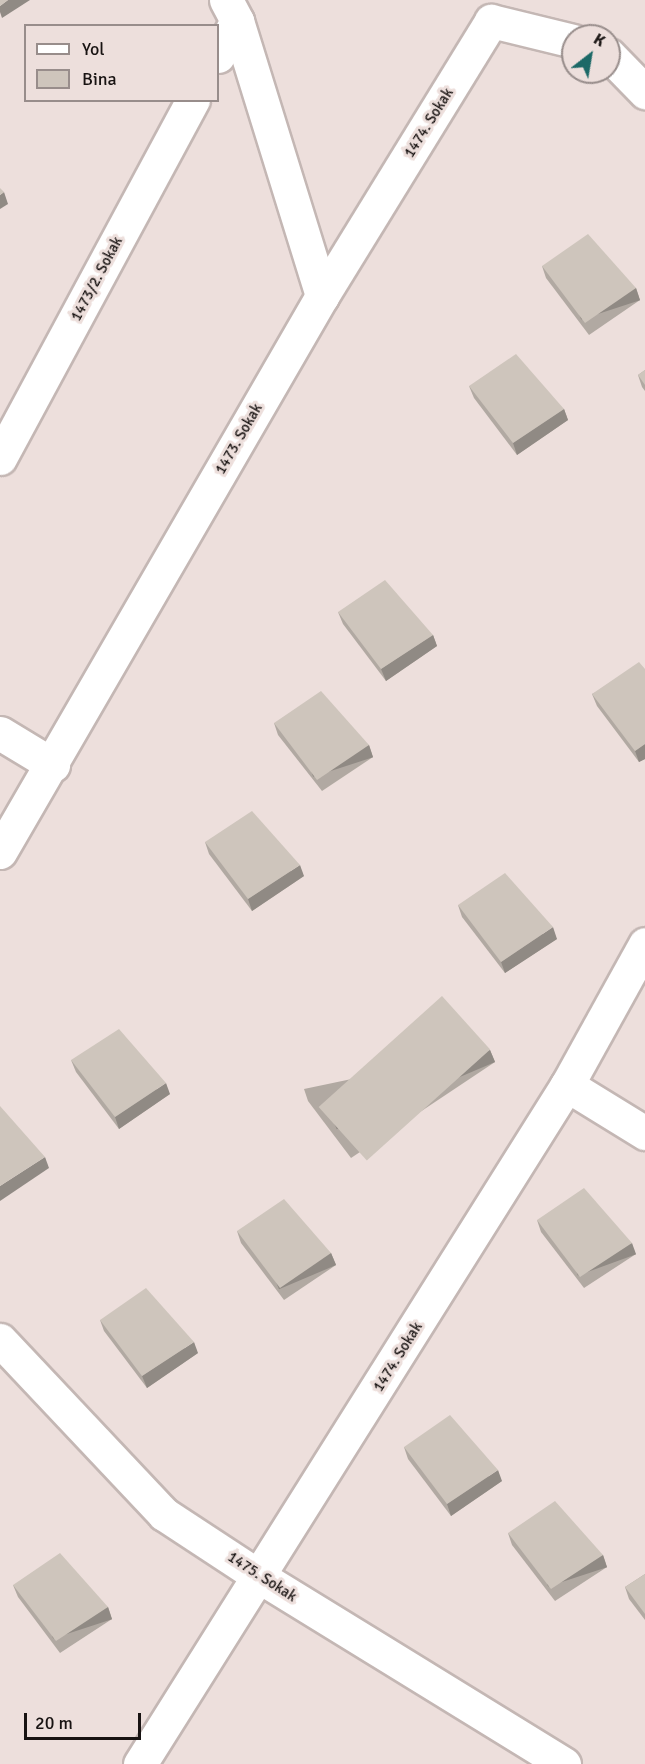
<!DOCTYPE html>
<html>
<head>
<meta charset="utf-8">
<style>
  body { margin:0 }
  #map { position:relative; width:645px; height:1764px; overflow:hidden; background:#eddfdc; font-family:Signika,sans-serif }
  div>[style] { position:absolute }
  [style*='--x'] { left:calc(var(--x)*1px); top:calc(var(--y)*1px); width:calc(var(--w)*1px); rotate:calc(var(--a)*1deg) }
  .roads { filter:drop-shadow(2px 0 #c4b7b4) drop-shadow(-2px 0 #c4b7b4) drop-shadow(0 2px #c4b7b4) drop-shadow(0 -2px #c4b7b4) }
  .street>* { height:33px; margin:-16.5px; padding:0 16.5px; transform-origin:16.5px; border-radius:16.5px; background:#fff }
  .wall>* { inset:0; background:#b1a9a2 }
  .shaded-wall>* { inset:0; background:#908a84; transform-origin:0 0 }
  .building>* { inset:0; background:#cec5bc; transform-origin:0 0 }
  span { translate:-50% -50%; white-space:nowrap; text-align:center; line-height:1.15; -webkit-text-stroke:6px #eddfdc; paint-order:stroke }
  .street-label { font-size:15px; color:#181312 }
  .legend { position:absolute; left:24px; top:24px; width:195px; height:78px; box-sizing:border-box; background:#eddfdc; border:2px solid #988d8b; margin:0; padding:8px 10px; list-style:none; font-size:18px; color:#181312 }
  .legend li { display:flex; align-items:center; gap:12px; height:30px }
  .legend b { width:30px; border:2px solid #988d8b }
  .north { position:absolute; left:561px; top:24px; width:60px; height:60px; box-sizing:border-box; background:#eddfdc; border:2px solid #988d8b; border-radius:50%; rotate:31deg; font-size:16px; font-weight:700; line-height:24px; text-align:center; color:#181312 }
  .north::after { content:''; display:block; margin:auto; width:21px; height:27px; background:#1c6967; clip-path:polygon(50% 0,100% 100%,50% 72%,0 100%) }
  .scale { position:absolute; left:24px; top:1713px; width:117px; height:27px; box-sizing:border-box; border:3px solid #181312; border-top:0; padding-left:8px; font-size:18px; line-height:21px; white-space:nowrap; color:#181312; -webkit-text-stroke:4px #eddfdc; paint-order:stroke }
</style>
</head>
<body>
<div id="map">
  <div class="roads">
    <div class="street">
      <i style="--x:226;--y:0;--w:24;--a:62"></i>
      <i style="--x:237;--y:21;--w:288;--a:72.8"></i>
      <i style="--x:609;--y:55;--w:52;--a:45.8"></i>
      <i style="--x:218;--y:56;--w:40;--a:-62"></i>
      <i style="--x:0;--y:458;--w:407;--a:-61.7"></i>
      <i style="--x:0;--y:733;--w:62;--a:31.1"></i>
      <i style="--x:0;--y:852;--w:643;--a:-59.92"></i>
      <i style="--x:322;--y:296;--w:323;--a:-58.4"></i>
      <i style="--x:491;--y:21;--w:84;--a:13.7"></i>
      <i style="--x:567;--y:1085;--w:92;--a:31.6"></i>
      <i style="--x:0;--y:1340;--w:239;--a:46.7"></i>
      <i style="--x:164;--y:1514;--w:115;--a:33.3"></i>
      <i style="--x:260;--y:1577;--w:357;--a:31.6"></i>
      <i style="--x:140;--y:1764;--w:802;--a:-57.84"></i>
      <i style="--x:567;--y:1085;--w:161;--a:-61"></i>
    </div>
  </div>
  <div class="wall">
    <i style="clip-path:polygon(542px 266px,636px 288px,640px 300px,589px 335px,546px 278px)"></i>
    <i style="clip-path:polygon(645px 370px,645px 391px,642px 387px,638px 375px)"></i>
    <i style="clip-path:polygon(469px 386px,564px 409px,568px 420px,517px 455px,474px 398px)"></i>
    <i style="clip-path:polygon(338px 612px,433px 635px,437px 646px,386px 681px,343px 624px)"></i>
    <i style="clip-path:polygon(645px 669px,645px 759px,639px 762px,597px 706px,592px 694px)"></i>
    <i style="clip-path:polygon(274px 723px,369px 745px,373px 757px,322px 791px,278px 735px)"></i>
    <i style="clip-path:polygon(205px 842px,304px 876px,252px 911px,209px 854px)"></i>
    <i style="clip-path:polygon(458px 905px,557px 939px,505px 973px,462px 917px)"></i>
    <i style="clip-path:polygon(490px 1050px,495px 1062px,351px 1158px,308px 1101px,304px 1089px)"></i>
    <i style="clip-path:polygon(71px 1060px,170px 1094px,119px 1129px,76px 1072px)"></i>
    <i style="clip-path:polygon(537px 1220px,636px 1254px,584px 1288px,541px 1232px)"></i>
    <i style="clip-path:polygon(237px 1231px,331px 1253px,336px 1265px,284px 1300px,241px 1243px)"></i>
    <i style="clip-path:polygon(100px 1320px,198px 1353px,147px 1388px,104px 1331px)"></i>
    <i style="clip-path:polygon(404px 1447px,502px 1481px,451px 1516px,408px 1459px)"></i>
    <i style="clip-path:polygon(508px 1533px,603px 1555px,607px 1567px,555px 1601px,512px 1545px)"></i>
    <i style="clip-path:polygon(645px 1574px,645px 1620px,629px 1599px,625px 1587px)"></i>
    <i style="clip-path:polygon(13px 1585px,108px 1607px,112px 1619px,60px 1653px,18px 1597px)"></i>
  </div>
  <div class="shaded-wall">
    <i style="clip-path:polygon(8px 0,30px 0,2px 18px,0 12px,0 6px)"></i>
    <i style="clip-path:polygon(4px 192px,8px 204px,0 209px,0 195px)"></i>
    <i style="left:636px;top:288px;width:13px;height:62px;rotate:72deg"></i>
    <i style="clip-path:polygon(564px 409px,568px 420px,517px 455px,513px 443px)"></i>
    <i style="clip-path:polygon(433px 635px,437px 646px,386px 681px,381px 669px)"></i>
    <i style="clip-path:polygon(645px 744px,645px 759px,639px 762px,635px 751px)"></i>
    <i style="left:369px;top:745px;width:13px;height:63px;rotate:72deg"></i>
    <i style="clip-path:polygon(300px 865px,304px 876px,252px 911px,248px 899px)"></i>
    <i style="clip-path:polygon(553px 927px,557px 939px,505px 973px,501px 962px)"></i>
    <i style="left:490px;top:1050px;width:13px;height:172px;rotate:67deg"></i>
    <i style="clip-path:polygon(166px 1083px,170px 1094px,119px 1129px,115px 1117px)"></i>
    <i style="clip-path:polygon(45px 1157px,49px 1168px,0 1201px,0 1186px)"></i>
    <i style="left:632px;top:1243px;width:12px;height:62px;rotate:70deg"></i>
    <i style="left:331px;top:1253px;width:13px;height:62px;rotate:67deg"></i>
    <i style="clip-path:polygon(194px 1342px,198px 1353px,147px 1388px,142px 1376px)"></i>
    <i style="clip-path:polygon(498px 1470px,502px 1481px,451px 1516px,447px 1504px)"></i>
    <i style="left:603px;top:1555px;width:13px;height:62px;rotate:72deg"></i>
    <i style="left:108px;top:1607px;width:13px;height:62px;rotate:72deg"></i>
  </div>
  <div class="building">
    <i style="clip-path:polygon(0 0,8px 0,0 6px)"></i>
    <i style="clip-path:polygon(0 188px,4px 192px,0 195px)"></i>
    <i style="clip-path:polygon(588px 234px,636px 288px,585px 323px,542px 266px)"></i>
    <i style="clip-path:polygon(516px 354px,564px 409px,513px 443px,469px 386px)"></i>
    <i style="clip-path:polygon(645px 370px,645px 385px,638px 375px)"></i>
    <i style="clip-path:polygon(385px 580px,433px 635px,381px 669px,338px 612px)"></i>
    <i style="clip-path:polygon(639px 662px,645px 669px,645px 744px,635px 751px,592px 694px)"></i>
    <i style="clip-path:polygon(321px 691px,369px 745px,317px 780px,274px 723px)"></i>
    <i style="clip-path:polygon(252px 811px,300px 865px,248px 899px,205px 842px)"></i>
    <i style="clip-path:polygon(505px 873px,553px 927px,501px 962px,458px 905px)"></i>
    <i style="left:442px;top:996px;width:72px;height:166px;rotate:48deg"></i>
    <i style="clip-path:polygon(119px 1029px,166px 1083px,115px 1117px,71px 1060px)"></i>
    <i style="clip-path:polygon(0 1106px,45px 1157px,0 1186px)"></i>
    <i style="clip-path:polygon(584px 1188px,632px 1243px,580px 1277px,537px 1220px)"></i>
    <i style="clip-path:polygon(284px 1199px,331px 1253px,280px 1288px,237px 1231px)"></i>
    <i style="clip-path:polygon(146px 1288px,194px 1342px,142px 1376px,100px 1320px)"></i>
    <i style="clip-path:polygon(450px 1415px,498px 1470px,447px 1504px,404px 1447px)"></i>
    <i style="clip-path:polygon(555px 1501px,603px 1555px,551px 1589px,508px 1533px)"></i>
    <i style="clip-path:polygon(60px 1553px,108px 1607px,56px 1641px,13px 1585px)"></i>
    <i style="clip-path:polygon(645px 1574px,645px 1614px,625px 1587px)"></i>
  </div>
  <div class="street-label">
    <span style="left:429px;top:123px;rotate:-58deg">1474. Sokak</span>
    <span style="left:97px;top:279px;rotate:-62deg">1473/2. Sokak</span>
    <span style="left:239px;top:439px;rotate:-60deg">1473. Sokak</span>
    <span style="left:398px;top:1357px;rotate:-58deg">1474. Sokak</span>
    <span style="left:262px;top:1577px;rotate:33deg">1475. Sokak</span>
  </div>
  <ul class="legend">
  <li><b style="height:8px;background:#fff"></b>Yol</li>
  <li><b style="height:16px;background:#cec5bc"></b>Bina</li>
  </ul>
  <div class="north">K</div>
  <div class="scale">20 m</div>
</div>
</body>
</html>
